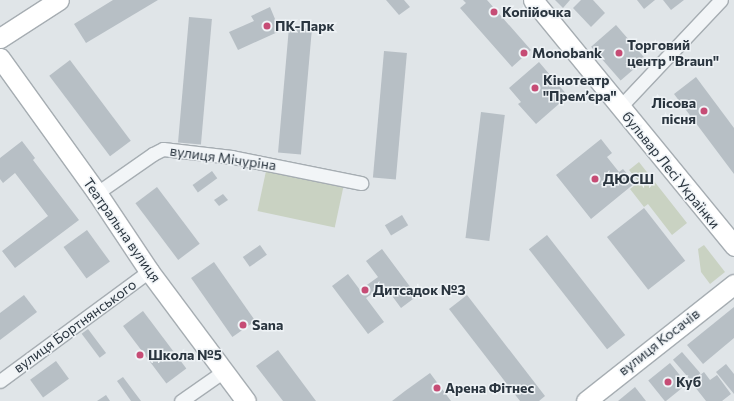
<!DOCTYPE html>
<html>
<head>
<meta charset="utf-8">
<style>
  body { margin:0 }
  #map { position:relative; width:734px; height:401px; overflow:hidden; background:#e0e5e8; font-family:Commissioner,sans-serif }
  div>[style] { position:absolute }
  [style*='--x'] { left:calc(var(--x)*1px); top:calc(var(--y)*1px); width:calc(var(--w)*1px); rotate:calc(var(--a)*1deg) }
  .green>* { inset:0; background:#c9d2c2; transform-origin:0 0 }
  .building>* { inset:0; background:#b7bfc5; transform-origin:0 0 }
  .roads { filter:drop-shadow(1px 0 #a6adb2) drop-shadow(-1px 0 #a6adb2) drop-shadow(0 1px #a6adb2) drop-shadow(0 -1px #a6adb2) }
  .street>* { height:13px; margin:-6.5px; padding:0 6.5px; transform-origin:6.5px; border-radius:6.5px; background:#f2f5f7 }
  .secondary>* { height:19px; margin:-9.5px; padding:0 9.5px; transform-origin:9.5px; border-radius:9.5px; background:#fff }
  .dots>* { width:11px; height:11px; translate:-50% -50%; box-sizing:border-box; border:2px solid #eff3f6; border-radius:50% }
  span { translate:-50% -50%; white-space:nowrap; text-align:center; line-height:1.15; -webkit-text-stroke:3px #eff3f6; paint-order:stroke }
  .poi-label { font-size:14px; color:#2a353f; font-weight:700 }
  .left { translate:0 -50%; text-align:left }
  .right { translate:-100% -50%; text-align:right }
  .street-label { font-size:14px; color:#2a353f }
</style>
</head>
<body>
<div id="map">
  <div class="green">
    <i style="clip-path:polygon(639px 162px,687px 223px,672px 235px,648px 204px,644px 207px,630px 189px,639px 182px,629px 170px)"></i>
    <i style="left:266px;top:171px;width:79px;height:41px;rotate:12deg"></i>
    <i style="clip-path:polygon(704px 245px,725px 272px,710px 284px,701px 272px,698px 249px)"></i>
  </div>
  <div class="building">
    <i style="clip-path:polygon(113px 0,158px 0,86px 43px,74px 24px)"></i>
    <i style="clip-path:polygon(386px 0,404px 0,410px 7px,399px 15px)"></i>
    <i style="clip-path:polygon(463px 0,487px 0,531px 50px,512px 67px,460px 8px,466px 3px)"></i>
    <i style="clip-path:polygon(555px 0,570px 0,563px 8px)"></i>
    <i style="clip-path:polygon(581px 0,593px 0,605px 13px,591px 27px,573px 8px)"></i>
    <i style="clip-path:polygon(637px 0,655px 0,644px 9px)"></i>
    <i style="clip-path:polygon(663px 0,684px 0,671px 10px)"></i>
    <i style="clip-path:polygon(270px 7px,280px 31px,238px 50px,229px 32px,254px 21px,251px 16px)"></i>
    <i style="left:189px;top:17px;width:23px;height:126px;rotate:5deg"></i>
    <i style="left:616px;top:25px;width:45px;height:33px;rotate:49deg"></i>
    <i style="left:289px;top:27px;width:23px;height:126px;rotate:5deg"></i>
    <i style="left:384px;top:51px;width:23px;height:127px;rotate:5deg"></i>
    <i style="left:70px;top:60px;width:101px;height:26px;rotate:53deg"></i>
    <i style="clip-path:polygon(539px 62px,568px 96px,536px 124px,518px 104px,521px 102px,509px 88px)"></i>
    <i style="clip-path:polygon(696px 77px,734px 128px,734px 174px,674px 94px)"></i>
    <i style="left:481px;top:112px;width:24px;height:127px;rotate:7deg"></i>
    <i style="clip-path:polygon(601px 139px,612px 153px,607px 157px,619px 172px,623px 169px,635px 183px,591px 219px,556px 175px)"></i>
    <i style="clip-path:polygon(22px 141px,35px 158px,33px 160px,79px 220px,15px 268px,2px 251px,48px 216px,15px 173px,3px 183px,0 179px,0 158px)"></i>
    <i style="left:212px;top:171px;width:9px;height:24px;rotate:54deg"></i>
    <i style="left:157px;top:187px;width:71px;height:27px;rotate:53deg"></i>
    <i style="clip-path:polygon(223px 194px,228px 200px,219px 206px,214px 200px)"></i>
    <i style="left:644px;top:208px;width:67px;height:47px;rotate:52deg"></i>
    <i style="left:402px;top:215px;width:12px;height:20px;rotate:59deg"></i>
    <i style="left:87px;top:230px;width:39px;height:29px;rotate:54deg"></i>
    <i style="left:547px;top:235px;width:127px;height:23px;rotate:52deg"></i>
    <i style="left:260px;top:245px;width:12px;height:21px;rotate:55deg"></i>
    <i style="clip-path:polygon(382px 249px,417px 296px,401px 308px,384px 285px,366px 298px,384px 322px,368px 334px,332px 286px,348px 274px,360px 290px,378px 277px,366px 261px)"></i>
    <i style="left:214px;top:262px;width:72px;height:28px;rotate:55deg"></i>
    <i style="clip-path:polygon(24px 295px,37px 312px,0 340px,0 313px)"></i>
    <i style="clip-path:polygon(467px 295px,545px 396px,539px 401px,520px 401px,449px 309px)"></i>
    <i style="clip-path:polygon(734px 307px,734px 338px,703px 364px,687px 345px)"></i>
    <i style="left:143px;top:311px;width:72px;height:25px;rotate:53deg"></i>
    <i style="left:88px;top:329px;width:30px;height:8px;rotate:53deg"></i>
    <i style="clip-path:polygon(278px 350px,316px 401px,283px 401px,256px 366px)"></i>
    <i style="left:682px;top:352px;width:28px;height:12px;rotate:49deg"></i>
    <i style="left:56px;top:361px;width:22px;height:32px;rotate:54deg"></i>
    <i style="left:670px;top:363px;width:27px;height:28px;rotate:51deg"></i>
    <i style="clip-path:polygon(726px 364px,734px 374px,734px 394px,716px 372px)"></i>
    <i style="clip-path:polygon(704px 372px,710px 380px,717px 375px,731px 394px,722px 401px,706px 401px,691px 382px)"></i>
    <i style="clip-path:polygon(430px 373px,451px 401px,392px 401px,405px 391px)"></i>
    <i style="clip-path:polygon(123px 377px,141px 401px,131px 401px,117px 381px)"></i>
    <i style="clip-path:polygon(635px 387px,646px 401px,618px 401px)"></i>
    <i style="clip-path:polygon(106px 395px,110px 401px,97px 401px)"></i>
  </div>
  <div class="roads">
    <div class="street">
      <i style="--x:620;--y:107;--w:147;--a:-46.7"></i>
      <i style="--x:97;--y:193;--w:68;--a:-34.9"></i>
      <i style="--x:153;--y:154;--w:11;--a:-27"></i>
      <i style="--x:163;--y:149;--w:69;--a:6.6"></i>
      <i style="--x:232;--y:157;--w:132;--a:11.4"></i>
      <i style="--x:0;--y:381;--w:185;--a:-36.4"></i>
      <i style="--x:181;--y:401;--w:52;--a:-34.9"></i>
    </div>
    <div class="secondary">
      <i style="--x:533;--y:0;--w:318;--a:50.7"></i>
      <i style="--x:0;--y:38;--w:70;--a:-32.8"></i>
      <i style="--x:0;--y:58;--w:166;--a:54.3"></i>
      <i style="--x:97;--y:193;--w:94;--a:56.3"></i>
      <i style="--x:149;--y:271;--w:162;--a:53.3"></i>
      <i style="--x:586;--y:401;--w:189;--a:-38.3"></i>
    </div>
  </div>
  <div class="dots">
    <i style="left:494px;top:12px;background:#c64c75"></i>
    <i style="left:267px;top:26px;background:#c64c75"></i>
    <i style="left:524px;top:53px;background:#c64c75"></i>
    <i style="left:619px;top:53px;background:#c64c75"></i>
    <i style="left:535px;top:88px;background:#c64c75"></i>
    <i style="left:704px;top:111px;background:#c64c75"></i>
    <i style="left:595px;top:179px;background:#c64c75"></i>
    <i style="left:365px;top:290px;background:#c64c75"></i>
    <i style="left:243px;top:325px;background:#c64c75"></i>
    <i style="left:140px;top:355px;background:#c64c75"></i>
    <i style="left:668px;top:382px;background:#c64c75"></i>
    <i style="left:437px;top:388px;background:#c64c75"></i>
  </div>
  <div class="poi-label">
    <span class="left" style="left:502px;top:12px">Копійочка</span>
    <span class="left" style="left:275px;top:26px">ПК-Парк</span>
    <span class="left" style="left:627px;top:53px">Торговий<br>центр "Braun"</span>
    <span class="left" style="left:532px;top:53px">Monobank</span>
    <span class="left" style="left:543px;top:88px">Кінотеатр<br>"Прем’єра"</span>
    <span class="right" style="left:696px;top:111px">Лісова<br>пісня</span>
    <span class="left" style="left:603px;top:179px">ДЮСШ</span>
    <span class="left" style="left:373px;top:290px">Дитсадок №3</span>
    <span class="left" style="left:252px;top:325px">Sana</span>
    <span class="left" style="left:148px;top:355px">Школа №5</span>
    <span class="left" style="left:676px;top:382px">Куб</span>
    <span class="left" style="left:445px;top:388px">Арена Фітнес</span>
  </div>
  <div class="street-label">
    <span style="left:223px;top:158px;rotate:8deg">вулиця Мічуріна</span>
    <span style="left:671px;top:170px;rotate:51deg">бульвар Лесі Українки</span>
    <span style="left:122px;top:230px;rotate:55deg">Театральна вулиця</span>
    <span style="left:75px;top:326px;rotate:-36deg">вулиця Бортнянського</span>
    <span style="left:659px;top:342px;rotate:-38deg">вулиця Косачів</span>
  </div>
</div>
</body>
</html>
